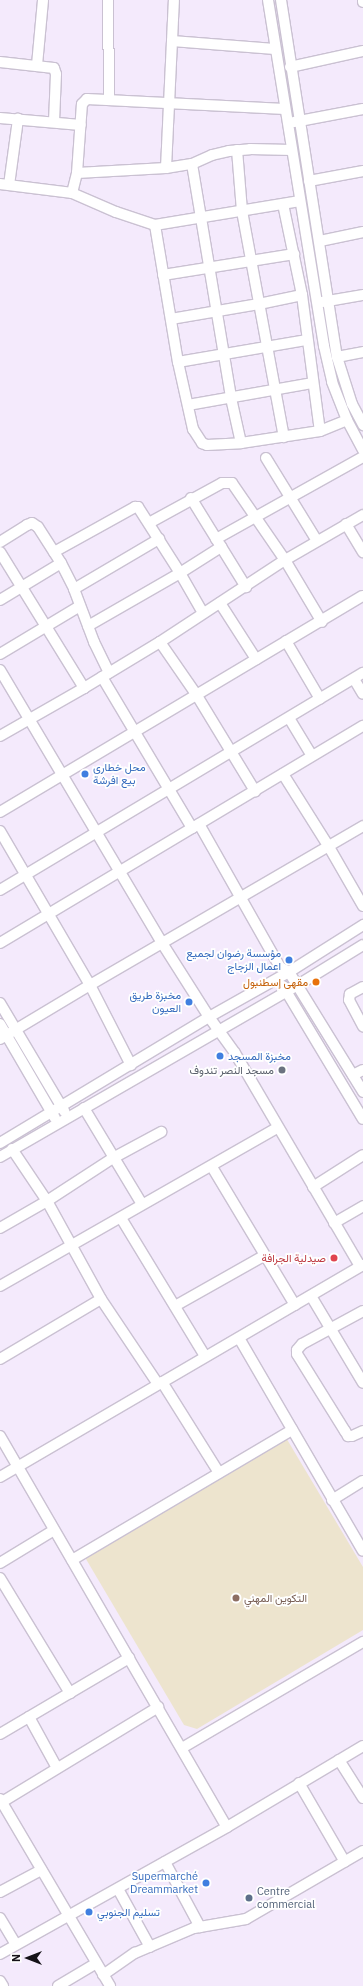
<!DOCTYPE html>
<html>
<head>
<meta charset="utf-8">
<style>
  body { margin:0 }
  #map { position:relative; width:363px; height:1986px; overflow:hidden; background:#f4eafc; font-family:"IBM Plex Sans",Vazirmatn,sans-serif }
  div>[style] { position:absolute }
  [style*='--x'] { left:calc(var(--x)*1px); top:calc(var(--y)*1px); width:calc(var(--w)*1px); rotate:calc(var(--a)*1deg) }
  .education>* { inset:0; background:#ede4ce }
  .roads { filter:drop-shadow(1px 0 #cac1d2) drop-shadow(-1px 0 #cac1d2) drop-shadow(0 1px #cac1d2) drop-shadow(0 -1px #cac1d2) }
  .minor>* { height:10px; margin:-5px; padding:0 5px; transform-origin:5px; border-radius:5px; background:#fff }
  .dots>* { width:11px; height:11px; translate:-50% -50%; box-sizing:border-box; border:2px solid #fff; border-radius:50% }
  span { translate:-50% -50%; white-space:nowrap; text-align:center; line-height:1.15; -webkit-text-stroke:3.5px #fff; paint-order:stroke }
  .shop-label { font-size:11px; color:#366cbe }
  .left { translate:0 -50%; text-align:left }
  .right { translate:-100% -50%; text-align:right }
  .food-label { font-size:11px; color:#c56008 }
  .worship-label { font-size:11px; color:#5b616d }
  .health-label { font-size:11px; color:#be3a42 }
  .education-label { font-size:11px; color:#785e54 }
  .service-label { font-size:11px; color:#4e5e75 }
  .north { position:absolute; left:8px; top:1938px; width:40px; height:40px; -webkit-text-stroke:3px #fff; paint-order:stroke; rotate:270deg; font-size:11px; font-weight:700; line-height:16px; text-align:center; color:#151218 }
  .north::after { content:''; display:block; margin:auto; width:14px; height:18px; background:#151218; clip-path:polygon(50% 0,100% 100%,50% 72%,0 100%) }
</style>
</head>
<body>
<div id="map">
  <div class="education">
    <i style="clip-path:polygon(285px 1436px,363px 1567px,363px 1630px,197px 1729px,184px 1725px,83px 1554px)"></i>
  </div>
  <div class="roads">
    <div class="minor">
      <i style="--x:108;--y:0;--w:100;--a:89.4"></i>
      <i style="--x:268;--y:0;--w:351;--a:80.8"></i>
      <i style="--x:324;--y:346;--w:37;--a:77"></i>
      <i style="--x:332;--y:382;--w:41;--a:68.5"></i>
      <i style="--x:347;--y:420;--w:34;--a:62"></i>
      <i style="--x:281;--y:0;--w:361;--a:81.1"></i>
      <i style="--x:337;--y:357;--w:49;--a:72.3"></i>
      <i style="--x:352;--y:404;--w:24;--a:62"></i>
      <i style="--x:363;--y:0;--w:2;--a:90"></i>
      <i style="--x:172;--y:41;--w:103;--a:4.4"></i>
      <i style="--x:0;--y:62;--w:54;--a:6.3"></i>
      <i style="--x:54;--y:68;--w:6;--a:72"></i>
      <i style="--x:56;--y:74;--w:48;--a:92.4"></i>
      <i style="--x:37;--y:65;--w:65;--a:-84.7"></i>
      <i style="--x:290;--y:67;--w:75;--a:-12.4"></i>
      <i style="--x:0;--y:118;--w:81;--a:4.9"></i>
      <i style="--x:294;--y:122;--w:70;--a:-10.7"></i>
      <i style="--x:237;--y:150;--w:61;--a:85.3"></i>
      <i style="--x:242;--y:211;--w:230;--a:79.5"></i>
      <i style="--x:192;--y:164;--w:237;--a:80.5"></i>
      <i style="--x:231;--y:398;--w:46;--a:77.5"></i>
      <i style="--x:166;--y:168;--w:168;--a:-87.3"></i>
      <i style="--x:77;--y:173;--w:89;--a:-3.2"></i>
      <i style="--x:166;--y:168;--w:26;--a:-9"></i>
      <i style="--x:192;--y:164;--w:22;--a:-24"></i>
      <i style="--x:212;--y:155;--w:17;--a:-13"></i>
      <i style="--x:229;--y:151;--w:21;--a:-5"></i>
      <i style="--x:250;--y:149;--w:42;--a:1.4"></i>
      <i style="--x:309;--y:181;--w:55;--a:-10.5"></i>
      <i style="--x:0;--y:184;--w:73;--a:7.1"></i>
      <i style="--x:72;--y:193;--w:48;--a:23.4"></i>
      <i style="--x:116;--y:212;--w:41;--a:18.4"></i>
      <i style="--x:9;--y:185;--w:67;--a:-82.2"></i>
      <i style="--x:72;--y:193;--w:21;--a:-76"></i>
      <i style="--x:77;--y:173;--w:69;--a:-85.9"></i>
      <i style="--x:82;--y:104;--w:7;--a:-45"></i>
      <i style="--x:87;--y:99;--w:198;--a:2.9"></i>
      <i style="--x:300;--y:201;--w:147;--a:170.6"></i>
      <i style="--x:155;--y:225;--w:139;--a:80.5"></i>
      <i style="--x:178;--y:362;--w:69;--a:77.4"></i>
      <i style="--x:193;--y:429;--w:17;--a:57"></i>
      <i style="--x:202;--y:443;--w:5;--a:22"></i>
      <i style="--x:207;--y:445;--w:34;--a:-3"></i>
      <i style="--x:241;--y:443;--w:80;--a:-8.6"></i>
      <i style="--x:320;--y:431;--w:29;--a:-22"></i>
      <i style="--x:283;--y:204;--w:93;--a:78.2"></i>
      <i style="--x:302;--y:295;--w:137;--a:82.5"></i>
      <i style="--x:320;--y:241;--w:44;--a:-11.8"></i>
      <i style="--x:163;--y:275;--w:133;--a:-9.1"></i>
      <i style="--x:322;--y:302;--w:42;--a:-9.7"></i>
      <i style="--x:171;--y:319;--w:89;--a:-9.7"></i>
      <i style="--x:259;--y:304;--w:44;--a:-11.8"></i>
      <i style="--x:337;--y:357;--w:26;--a:-11"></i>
      <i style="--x:178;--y:362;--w:131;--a:-9.7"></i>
      <i style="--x:188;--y:405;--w:127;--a:-10"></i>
      <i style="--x:266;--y:458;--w:97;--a:58.4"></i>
      <i style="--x:191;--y:498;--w:105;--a:58.3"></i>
      <i style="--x:149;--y:523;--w:83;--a:-28.7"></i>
      <i style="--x:222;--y:483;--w:10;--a:0"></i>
      <i style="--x:232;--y:483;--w:93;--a:55.5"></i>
      <i style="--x:285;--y:560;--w:72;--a:59.2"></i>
      <i style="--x:346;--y:524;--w:33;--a:59"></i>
      <i style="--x:216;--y:539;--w:168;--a:-29.2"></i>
      <i style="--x:0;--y:542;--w:32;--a:-32"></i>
      <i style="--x:27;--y:525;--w:5;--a:-22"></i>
      <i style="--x:32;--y:523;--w:7;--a:34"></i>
      <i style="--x:38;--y:527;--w:43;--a:57.4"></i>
      <i style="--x:61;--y:563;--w:29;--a:63"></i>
      <i style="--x:74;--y:589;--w:57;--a:69.3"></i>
      <i style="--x:94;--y:642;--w:34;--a:64"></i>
      <i style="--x:0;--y:552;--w:160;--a:58.3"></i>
      <i style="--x:54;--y:552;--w:93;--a:-29.1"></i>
      <i style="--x:135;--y:507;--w:3;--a:0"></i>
      <i style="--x:138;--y:507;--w:78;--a:57.5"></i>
      <i style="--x:180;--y:573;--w:46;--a:60.1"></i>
      <i style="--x:74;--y:589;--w:99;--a:-30.5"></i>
      <i style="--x:0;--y:600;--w:71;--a:-31.2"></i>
      <i style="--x:220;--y:603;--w:67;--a:57.3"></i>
      <i style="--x:88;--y:626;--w:106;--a:-29.9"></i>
      <i style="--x:180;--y:573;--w:49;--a:-32.4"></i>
      <i style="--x:286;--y:641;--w:67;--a:59.6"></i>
      <i style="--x:160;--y:642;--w:63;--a:55.3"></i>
      <i style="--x:196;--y:694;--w:114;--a:58.7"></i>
      <i style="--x:0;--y:654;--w:93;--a:-31"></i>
      <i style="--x:0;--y:670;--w:317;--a:59.3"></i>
      <i style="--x:162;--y:943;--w:88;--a:57.6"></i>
      <i style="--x:209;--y:1017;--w:44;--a:54.2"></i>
      <i style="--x:235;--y:1053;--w:247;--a:59.6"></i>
      <i style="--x:102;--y:677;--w:176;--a:59.2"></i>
      <i style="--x:354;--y:679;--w:17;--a:59"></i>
      <i style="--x:289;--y:718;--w:44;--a:58.8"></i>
      <i style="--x:0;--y:736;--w:97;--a:-29.7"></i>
      <i style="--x:84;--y:688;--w:89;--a:-31.2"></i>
      <i style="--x:160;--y:642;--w:149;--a:-33.3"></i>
      <i style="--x:285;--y:560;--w:90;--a:-30"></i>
      <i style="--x:283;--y:774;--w:86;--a:57.8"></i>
      <i style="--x:329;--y:847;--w:68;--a:60"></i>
      <i style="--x:0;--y:812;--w:422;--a:-30.8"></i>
      <i style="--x:199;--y:824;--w:164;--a:60.5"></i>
      <i style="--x:280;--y:967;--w:10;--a:29"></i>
      <i style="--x:289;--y:972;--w:141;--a:58.3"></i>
      <i style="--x:0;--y:831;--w:178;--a:59.7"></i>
      <i style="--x:90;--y:985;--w:90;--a:62.9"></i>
      <i style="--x:0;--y:890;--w:423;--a:-30.9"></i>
      <i style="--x:0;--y:943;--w:423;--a:-30.9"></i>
      <i style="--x:283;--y:986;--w:155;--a:59"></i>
      <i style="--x:363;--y:987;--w:15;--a:152"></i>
      <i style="--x:350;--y:994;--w:6;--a:99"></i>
      <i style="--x:349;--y:1000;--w:30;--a:62"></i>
      <i style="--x:0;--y:1003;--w:126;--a:59.3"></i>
      <i style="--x:0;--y:1024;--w:109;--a:59.7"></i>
      <i style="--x:0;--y:1039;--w:105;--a:-31"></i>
      <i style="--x:90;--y:985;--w:316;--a:-30.2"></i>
      <i style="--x:353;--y:1075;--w:11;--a:-27"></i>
      <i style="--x:84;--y:1108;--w:112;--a:58.9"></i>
      <i style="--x:0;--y:1143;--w:244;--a:-31.1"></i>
      <i style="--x:209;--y:1017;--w:92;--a:-29.4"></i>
      <i style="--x:289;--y:972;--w:88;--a:-32.4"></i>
      <i style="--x:12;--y:1149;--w:63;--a:56.1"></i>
      <i style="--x:47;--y:1201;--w:112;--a:61.1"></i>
      <i style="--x:101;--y:1299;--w:102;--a:56.2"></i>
      <i style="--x:0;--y:1157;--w:344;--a:-30"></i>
      <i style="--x:298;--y:985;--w:76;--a:-31.6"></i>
      <i style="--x:212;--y:1167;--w:161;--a:59"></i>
      <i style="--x:313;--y:1187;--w:59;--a:-32.6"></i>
      <i style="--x:121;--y:1218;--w:162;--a:58.7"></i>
      <i style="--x:334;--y:1223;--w:34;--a:-30"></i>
      <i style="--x:0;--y:1228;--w:54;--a:-29.9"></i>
      <i style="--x:47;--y:1201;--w:79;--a:-33.1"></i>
      <i style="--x:113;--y:1158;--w:55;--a:-28.4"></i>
      <i style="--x:0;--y:1286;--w:319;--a:-29.7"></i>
      <i style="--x:311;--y:1296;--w:101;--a:59.1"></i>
      <i style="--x:175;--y:1306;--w:103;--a:-29.5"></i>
      <i style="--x:363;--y:1311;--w:69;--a:151.6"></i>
      <i style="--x:302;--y:1344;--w:8;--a:130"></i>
      <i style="--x:297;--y:1350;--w:4;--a:90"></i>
      <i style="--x:297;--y:1354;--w:91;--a:58.1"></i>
      <i style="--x:345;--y:1431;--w:6;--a:59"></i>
      <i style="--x:348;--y:1436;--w:4;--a:0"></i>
      <i style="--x:352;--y:1436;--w:12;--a:-24"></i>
      <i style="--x:239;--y:1338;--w:246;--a:59.8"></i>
      <i style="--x:0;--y:1359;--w:117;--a:-30.7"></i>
      <i style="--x:162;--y:1382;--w:107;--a:57.9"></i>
      <i style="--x:0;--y:1436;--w:452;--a:59.9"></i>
      <i style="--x:0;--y:1477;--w:420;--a:-30.3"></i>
      <i style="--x:332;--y:1500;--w:36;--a:-32"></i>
      <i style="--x:72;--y:1560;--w:256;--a:-30.6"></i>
      <i style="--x:0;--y:1563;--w:63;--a:-31.4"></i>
      <i style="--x:0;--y:1578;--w:135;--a:58.7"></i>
      <i style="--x:29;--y:1717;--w:58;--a:61.2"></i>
      <i style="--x:0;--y:1734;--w:150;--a:-30.5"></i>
      <i style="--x:182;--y:1748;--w:210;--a:-30.4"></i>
      <i style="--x:339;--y:1760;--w:45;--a:57.7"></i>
      <i style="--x:299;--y:1783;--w:91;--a:59.8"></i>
      <i style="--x:0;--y:1799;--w:217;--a:59.5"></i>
      <i style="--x:2;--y:1802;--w:183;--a:-31.3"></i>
      <i style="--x:165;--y:1862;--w:74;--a:61.7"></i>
      <i style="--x:118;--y:1889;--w:66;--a:61.1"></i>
      <i style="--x:0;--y:1892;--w:47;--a:-28.2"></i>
      <i style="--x:0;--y:1918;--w:31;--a:59"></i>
      <i style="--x:0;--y:1954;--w:260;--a:-29.2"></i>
      <i style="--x:227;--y:1827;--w:158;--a:-30.8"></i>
      <i style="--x:103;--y:1975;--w:39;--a:-35"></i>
      <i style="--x:135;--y:1953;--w:64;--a:-23"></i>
      <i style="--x:194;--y:1928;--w:53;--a:-9.8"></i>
      <i style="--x:246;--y:1919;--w:135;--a:-30.2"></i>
      <i style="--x:0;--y:1981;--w:6;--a:59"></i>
      <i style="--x:58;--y:1986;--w:43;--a:-30.7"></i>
    </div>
  </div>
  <div class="dots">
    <i style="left:85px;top:774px;background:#3f7fe0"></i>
    <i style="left:289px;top:960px;background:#3f7fe0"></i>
    <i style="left:316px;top:982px;background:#e8710a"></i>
    <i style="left:189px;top:1002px;background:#3f7fe0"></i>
    <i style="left:220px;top:1056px;background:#3f7fe0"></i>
    <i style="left:282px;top:1070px;background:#6b7280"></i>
    <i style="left:334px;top:1258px;background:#e0444e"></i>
    <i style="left:236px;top:1598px;background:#8d6e63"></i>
    <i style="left:206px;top:1883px;background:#3f7fe0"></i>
    <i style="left:249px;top:1898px;background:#5c6f8a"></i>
    <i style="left:89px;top:1912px;background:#3f7fe0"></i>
  </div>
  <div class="shop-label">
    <span class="left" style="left:93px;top:774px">محل خطاري<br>بيع افرشة</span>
    <span class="right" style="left:281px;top:960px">مؤسسة رضوان لجميع<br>اعمال الزجاج</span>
    <span class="right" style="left:181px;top:1002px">مخبزة طريق<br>العيون</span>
    <span class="left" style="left:228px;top:1056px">مخبزة المسجد</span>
    <span class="right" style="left:198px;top:1883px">Supermarché<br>Dreammarket</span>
    <span class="left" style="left:97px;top:1912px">تسليم الجنوبي</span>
  </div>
  <div class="food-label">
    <span class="right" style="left:308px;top:982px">مقهى إسطنبول</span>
  </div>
  <div class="worship-label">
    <span class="right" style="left:274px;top:1070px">مسجد النصر تندوف</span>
  </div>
  <div class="health-label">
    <span class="right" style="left:326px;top:1258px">صيدلية الجرافة</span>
  </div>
  <div class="education-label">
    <span class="left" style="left:244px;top:1598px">التكوين المهني</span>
  </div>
  <div class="service-label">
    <span class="left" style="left:257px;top:1898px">Centre<br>commercial</span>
  </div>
  <div class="north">N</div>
</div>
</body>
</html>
